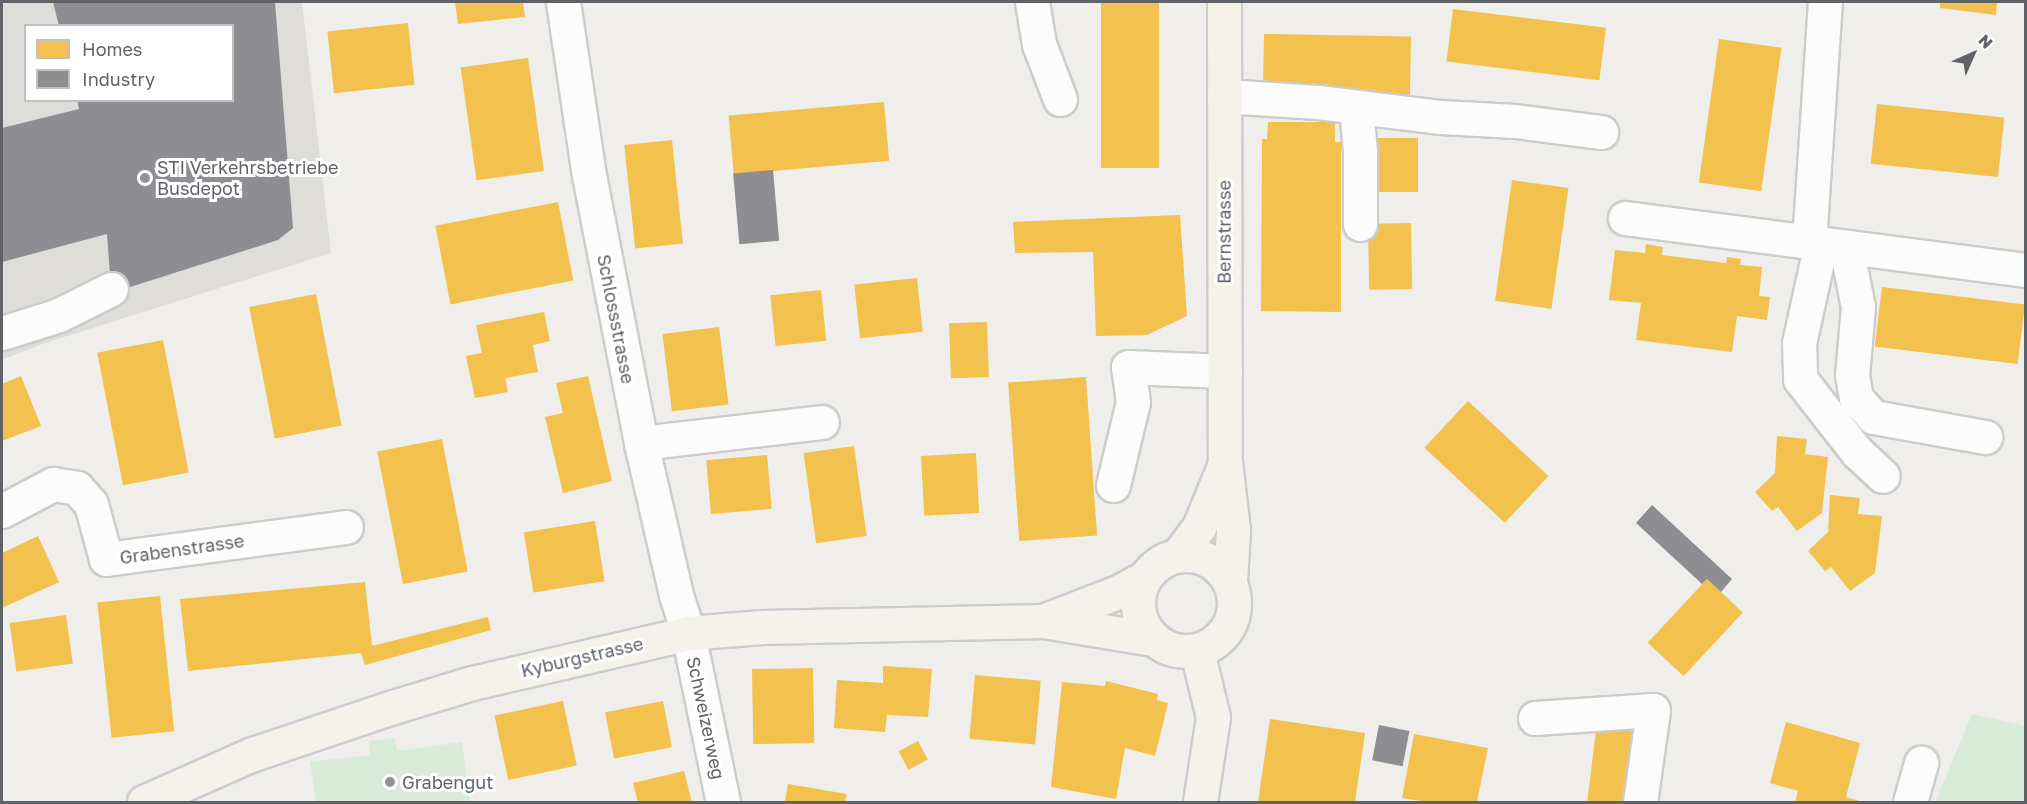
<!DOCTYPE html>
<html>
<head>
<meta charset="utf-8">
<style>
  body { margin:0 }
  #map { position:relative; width:2027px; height:804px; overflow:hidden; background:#efeeea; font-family:"Golos Text",sans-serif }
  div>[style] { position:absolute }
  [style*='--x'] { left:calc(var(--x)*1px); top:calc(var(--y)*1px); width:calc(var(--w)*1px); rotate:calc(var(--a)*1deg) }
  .industrial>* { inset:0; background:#dfddda }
  .green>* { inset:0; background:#d8ebd6 }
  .homes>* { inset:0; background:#f2c14e; transform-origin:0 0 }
  .industry>* { inset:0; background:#8d8d92; transform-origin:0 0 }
  .roads { filter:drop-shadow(2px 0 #cbcccc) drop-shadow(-2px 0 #cbcccc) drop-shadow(0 2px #cbcccc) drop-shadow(0 -2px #cbcccc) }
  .minor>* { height:33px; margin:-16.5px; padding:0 16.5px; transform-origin:16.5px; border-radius:16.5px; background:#fdfcfc }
  .major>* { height:33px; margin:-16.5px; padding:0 16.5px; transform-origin:16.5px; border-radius:16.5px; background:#f4f2e9 }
  .major>.ring { margin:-16.5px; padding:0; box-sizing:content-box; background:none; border:33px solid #f4f2e9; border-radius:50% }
  .dots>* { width:16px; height:16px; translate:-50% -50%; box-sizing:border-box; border:3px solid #fff; border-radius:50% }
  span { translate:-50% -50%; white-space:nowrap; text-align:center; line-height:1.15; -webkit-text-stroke:6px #fff; paint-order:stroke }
  .poi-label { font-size:18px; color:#5f6368 }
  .left { translate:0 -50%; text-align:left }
  .street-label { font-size:18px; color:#5f6368 }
  .frame { position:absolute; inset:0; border:3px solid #5f6368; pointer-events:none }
  .legend { position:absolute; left:24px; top:24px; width:210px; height:78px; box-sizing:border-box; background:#fff; border:2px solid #bfc1c3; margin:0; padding:8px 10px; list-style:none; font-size:18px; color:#5f6368 }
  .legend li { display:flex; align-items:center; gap:12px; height:30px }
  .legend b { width:30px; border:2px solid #bfc1c3 }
  .north { position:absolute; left:1943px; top:24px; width:60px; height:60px; -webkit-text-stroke:4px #fff; paint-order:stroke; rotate:45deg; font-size:16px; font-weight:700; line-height:24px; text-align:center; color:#5f6368 }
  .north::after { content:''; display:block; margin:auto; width:21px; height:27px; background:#5f6368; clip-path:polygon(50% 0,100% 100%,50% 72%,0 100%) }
</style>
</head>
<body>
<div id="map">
  <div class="industrial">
    <i style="clip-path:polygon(evenodd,2px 2px,302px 2px,331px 253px,45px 343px,2px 360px,2px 2px,26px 26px,232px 26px,232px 100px,26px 100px,26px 26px)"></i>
  </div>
  <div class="green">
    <i style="clip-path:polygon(1972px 714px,2025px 726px,2025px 802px,1935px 802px)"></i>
    <i style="clip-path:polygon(395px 738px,397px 751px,462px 742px,470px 802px,316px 802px,310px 762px,370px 755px,369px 741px)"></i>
  </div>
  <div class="homes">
    <i style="clip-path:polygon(455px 2px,523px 2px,525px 17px,458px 24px)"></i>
    <i style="left:1101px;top:2px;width:58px;height:166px"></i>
    <i style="clip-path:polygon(1940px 2px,1997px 2px,1996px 15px,1940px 8px)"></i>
    <i style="left:1453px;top:9px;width:154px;height:53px;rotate:7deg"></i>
    <i style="left:408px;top:23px;width:62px;height:81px;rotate:84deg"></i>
    <i style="left:1264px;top:34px;width:147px;height:58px;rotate:1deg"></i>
    <i style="left:1719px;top:39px;width:63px;height:145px;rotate:8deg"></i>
    <i style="left:528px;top:58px;width:114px;height:68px;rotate:82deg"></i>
    <i style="left:884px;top:102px;width:59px;height:156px;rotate:85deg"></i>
    <i style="left:1877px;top:104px;width:128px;height:60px;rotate:6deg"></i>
    <i style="clip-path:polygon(1268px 122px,1335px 122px,1335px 142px,1341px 142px,1341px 312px,1261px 311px,1262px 139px,1267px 139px)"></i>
    <i style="left:1369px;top:138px;width:49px;height:54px"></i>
    <i style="left:672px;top:140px;width:104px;height:48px;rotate:84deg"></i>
    <i style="left:1512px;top:180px;width:57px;height:122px;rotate:8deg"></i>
    <i style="left:558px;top:202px;width:80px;height:125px;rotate:79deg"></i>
    <i style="clip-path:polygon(1180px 215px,1187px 316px,1147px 335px,1096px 336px,1093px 252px,1015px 253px,1013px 222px)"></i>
    <i style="left:1411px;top:223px;width:66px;height:43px;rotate:89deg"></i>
    <i style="clip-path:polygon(1646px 244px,1663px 247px,1662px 255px,1726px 263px,1727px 257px,1741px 259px,1740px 265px,1762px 267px,1759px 296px,1770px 297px,1767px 320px,1737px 316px,1732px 352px,1636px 340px,1641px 303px,1609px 300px,1615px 250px,1645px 253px)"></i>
    <i style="left:917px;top:278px;width:54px;height:63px;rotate:84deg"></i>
    <i style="left:1882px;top:287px;width:144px;height:60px;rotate:7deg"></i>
    <i style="left:821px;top:290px;width:51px;height:51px;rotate:84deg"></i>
    <i style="left:316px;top:294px;width:134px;height:68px;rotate:79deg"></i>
    <i style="clip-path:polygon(544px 312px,550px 341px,533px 345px,538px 372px,505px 378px,508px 392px,475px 398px,466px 356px,482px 353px,476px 325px)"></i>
    <i style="left:987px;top:322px;width:55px;height:38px;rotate:88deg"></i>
    <i style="left:719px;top:327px;width:78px;height:57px;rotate:83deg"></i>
    <i style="left:163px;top:340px;width:135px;height:67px;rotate:79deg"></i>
    <i style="clip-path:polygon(21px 376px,41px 426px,2px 441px,2px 384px)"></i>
    <i style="clip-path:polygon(588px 376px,612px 481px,563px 493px,545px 417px,563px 413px,556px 383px)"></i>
    <i style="left:1086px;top:377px;width:159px;height:78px;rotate:86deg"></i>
    <i style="left:1468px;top:401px;width:110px;height:64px;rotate:43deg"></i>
    <i style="clip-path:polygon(1777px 436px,1807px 439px,1805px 454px,1828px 457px,1822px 513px,1797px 531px,1778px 507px,1772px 511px,1755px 492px,1775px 473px)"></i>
    <i style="left:442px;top:439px;width:135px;height:66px;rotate:79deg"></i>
    <i style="left:854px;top:446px;width:91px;height:51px;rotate:82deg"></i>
    <i style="left:976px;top:453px;width:60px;height:55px;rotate:87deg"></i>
    <i style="left:767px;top:455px;width:54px;height:61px;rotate:85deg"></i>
    <i style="clip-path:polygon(1830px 495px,1860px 498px,1858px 514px,1882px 516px,1875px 573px,1850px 591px,1831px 567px,1825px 571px,1808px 551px,1828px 532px)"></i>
    <i style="left:595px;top:521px;width:61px;height:72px;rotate:81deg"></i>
    <i style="clip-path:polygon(38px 536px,59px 582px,2px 608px,2px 553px)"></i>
    <i style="left:1707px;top:579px;width:49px;height:87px;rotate:43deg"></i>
    <i style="clip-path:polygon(365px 582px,372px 646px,488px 617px,491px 630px,365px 665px,361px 653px,188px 671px,180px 599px)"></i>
    <i style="left:160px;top:596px;width:136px;height:63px;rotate:84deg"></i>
    <i style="left:66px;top:615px;width:49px;height:57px;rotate:82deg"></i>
    <i style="clip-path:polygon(883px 666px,932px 669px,928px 717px,887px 715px,885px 732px,834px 728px,837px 680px,883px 683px)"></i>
    <i style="left:813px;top:668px;width:75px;height:61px;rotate:89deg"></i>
    <i style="left:975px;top:675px;width:66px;height:64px;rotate:5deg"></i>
    <i style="clip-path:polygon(1106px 681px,1158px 694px,1157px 700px,1168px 703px,1155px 756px,1125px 748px,1116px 799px,1051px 787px,1062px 682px,1105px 686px)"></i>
    <i style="left:563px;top:701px;width:66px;height:70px;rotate:78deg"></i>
    <i style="left:663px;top:701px;width:47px;height:59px;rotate:79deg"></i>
    <i style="clip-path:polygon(1270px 719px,1365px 733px,1355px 802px,1258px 802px)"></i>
    <i style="left:1597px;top:722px;width:47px;height:81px;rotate:7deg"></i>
    <i style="clip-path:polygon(1786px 722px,1860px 743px,1846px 797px,1863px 802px,1795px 802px,1798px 791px,1770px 783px)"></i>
    <i style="clip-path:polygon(1414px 734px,1488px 748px,1477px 802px,1427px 802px,1402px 798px)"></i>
    <i style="left:918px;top:741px;width:21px;height:22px;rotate:62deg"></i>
    <i style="clip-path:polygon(684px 771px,692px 802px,638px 802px,633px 783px)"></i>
    <i style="clip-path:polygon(788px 784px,847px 794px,845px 802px,785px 802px)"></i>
  </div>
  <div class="industry">
    <i style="clip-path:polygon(53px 2px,275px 2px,293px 228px,278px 240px,127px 288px,111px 289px,107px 234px,2px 262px,2px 128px,79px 109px,77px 100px,232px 100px,232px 26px,59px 26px)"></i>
    <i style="left:773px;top:170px;width:71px;height:40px;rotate:85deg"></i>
    <i style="clip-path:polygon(1652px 505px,1732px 579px,1721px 592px,1707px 579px,1702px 584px,1636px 523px)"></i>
    <i style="left:1379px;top:725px;width:31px;height:36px;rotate:11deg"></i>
  </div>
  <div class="roads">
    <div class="minor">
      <i style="--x:563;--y:2;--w:175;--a:81.5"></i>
      <i style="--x:589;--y:175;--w:273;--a:79"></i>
      <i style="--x:641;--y:443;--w:156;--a:77"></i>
      <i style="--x:676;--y:595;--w:40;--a:72"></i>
      <i style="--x:688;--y:633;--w:173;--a:78.3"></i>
      <i style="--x:1032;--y:2;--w:43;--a:80.5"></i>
      <i style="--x:1039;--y:44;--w:59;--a:69.1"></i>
      <i style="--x:1224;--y:96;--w:94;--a:3.7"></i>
      <i style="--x:1318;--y:102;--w:124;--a:7"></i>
      <i style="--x:1441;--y:117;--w:74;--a:3.1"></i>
      <i style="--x:1515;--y:121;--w:87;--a:7.3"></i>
      <i style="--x:1356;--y:108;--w:44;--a:84.8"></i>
      <i style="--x:1360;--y:152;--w:72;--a:90"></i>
      <i style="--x:1625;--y:218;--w:404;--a:7.4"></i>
      <i style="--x:1809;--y:242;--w:241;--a:-86.2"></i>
      <i style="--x:1821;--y:243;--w:102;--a:102.4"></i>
      <i style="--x:1799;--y:343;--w:36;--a:88"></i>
      <i style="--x:1800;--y:379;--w:93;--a:52"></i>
      <i style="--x:1857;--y:452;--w:35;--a:43"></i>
      <i style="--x:1846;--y:247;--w:61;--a:78.7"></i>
      <i style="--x:1858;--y:307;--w:68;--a:95"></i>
      <i style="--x:1852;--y:375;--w:23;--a:80"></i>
      <i style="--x:1856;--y:398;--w:25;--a:48"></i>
      <i style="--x:1873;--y:417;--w:114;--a:10.1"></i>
      <i style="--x:2;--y:333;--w:60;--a:-17.5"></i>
      <i style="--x:59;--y:315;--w:58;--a:-26.6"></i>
      <i style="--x:641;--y:443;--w:182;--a:-6.6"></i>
      <i style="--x:1113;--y:485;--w:85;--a:-76.5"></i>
      <i style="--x:1133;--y:402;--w:35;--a:-98"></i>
      <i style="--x:1128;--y:367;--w:97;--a:2.4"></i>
      <i style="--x:2;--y:511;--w:58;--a:-27.9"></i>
      <i style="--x:53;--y:484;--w:24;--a:9"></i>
      <i style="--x:77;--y:488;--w:21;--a:49"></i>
      <i style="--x:91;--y:504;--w:57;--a:74.7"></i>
      <i style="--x:106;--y:559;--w:242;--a:-7.6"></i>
      <i style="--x:1535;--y:718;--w:118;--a:-3.9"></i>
      <i style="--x:1653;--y:710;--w:93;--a:98"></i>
      <i style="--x:1910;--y:802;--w:41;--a:-74.2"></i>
    </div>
    <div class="major">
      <i style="--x:1224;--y:2;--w:460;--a:89.9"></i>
      <i style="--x:1225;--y:462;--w:68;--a:83.3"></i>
      <i style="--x:1233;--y:530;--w:52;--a:93.3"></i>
      <i class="ring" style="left:1138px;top:555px;width:63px;height:63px"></i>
      <i style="--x:1178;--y:555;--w:35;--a:-53"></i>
      <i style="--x:1199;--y:527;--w:66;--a:-67.7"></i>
      <i style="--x:1043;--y:621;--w:80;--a:-21.1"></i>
      <i style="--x:1118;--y:592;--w:30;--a:-28"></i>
      <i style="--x:1197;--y:651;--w:68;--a:76.4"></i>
      <i style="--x:1213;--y:717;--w:86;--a:98.7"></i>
      <i style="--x:144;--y:802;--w:116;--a:-23.9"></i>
      <i style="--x:250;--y:755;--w:151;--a:-18.6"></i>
      <i style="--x:393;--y:707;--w:83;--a:-16.9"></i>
      <i style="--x:472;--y:683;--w:222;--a:-13"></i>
      <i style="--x:688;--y:633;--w:74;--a:-4.6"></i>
      <i style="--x:762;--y:627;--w:281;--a:-1.2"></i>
      <i style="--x:1043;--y:621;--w:111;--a:9.3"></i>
    </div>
  </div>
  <div class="dots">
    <i style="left:145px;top:178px;background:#919496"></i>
    <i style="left:390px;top:782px;background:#919496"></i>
  </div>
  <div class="poi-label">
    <span class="left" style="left:157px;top:178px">STI Verkehrsbetriebe<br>Busdepot</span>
    <span class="left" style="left:402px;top:782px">Grabengut</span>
  </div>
  <div class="street-label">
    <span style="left:1224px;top:232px;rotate:-90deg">Bernstrasse</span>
    <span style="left:616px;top:319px;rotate:79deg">Schlossstrasse</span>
    <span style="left:182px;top:549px;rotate:-8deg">Grabenstrasse</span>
    <span style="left:582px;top:657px;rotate:-13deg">Kyburgstrasse</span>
    <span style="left:706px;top:718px;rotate:78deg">Schweizerweg</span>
  </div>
  <div class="frame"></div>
  <ul class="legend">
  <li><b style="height:16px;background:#f2c14e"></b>Homes</li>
  <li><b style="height:16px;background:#8d8d92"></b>Industry</li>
  </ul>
  <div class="north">N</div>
</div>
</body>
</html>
